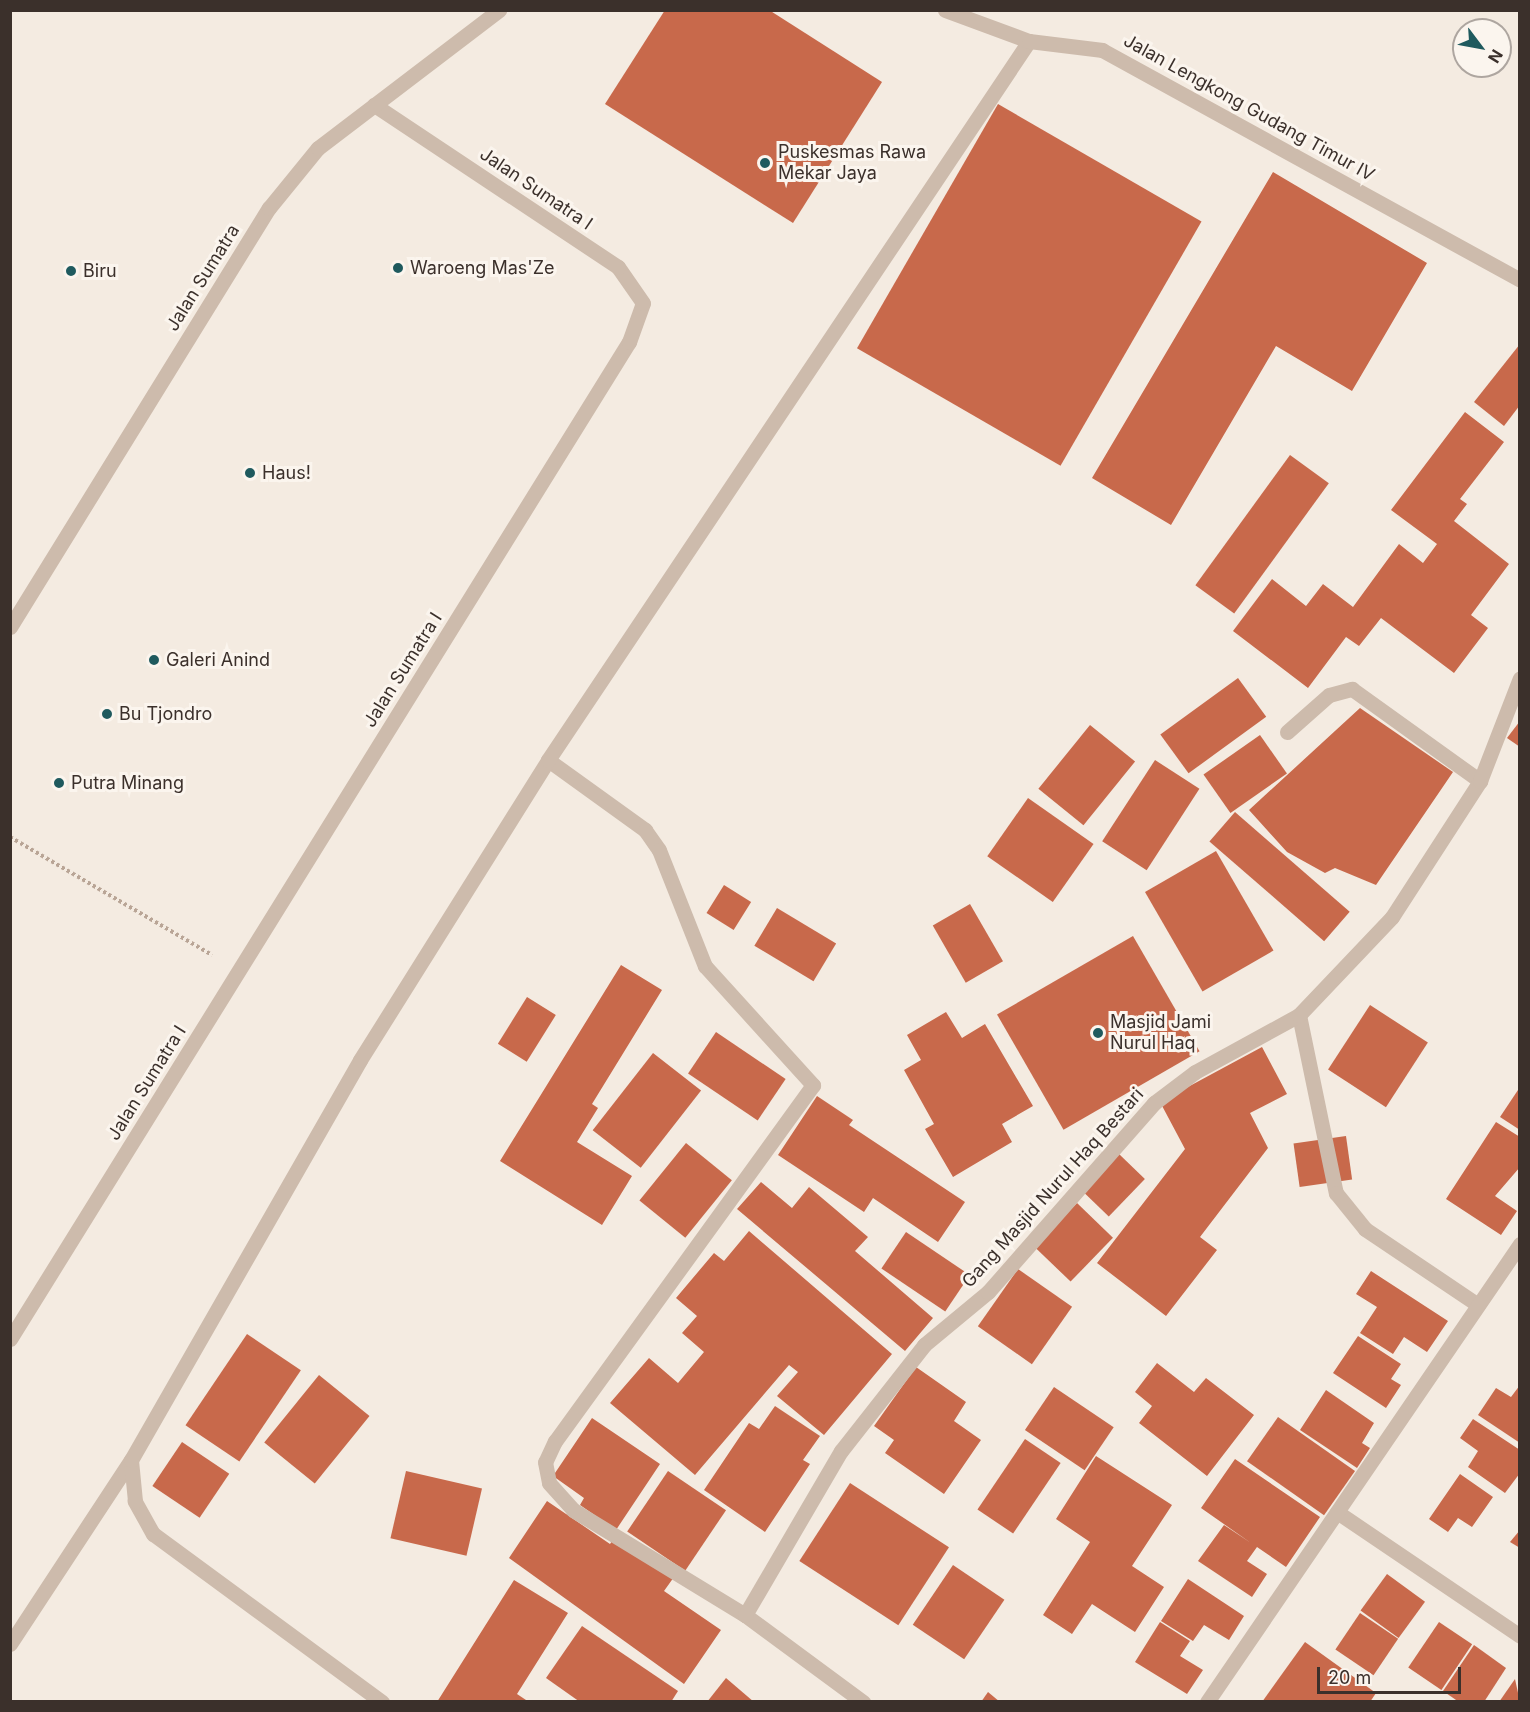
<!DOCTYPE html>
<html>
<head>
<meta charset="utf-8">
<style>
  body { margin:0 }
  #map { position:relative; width:1530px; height:1712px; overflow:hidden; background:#f4ebe1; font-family:Inter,sans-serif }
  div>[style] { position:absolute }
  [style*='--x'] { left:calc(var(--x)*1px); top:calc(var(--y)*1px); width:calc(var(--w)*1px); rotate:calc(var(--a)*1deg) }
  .building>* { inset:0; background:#c8694b; transform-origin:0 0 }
  .path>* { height:4px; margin-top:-2px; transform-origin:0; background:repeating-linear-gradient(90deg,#b9a596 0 3px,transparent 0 6px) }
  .service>* { height:15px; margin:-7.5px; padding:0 7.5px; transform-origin:7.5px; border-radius:7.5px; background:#cdbbac }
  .minor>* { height:15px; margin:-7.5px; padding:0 7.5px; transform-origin:7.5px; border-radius:7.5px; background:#cdbbac }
  .tertiary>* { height:15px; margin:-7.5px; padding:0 7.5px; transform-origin:7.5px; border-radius:7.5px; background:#cdbbac }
  .dots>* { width:16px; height:16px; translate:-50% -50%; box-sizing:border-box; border:3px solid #fbf5ee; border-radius:50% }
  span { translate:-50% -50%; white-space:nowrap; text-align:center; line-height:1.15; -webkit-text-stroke:6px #fbf5ee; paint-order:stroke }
  .street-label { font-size:18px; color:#3b302b }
  .poi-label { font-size:18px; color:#3b302b }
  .left { translate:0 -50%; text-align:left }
  .frame { position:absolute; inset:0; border:12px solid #3b302b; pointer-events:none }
  .north { position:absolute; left:1452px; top:18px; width:60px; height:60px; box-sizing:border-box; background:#fbf5ee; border:2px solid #aea6a0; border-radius:50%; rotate:122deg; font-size:16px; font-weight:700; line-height:24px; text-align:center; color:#3b302b }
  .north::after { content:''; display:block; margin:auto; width:21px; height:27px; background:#1f5a5e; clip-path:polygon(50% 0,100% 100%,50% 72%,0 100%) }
  .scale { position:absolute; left:1317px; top:1667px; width:144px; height:27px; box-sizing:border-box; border:3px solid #3b302b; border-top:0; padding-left:8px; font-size:18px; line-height:21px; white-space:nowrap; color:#3b302b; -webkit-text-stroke:4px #fbf5ee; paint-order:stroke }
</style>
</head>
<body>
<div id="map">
  <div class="building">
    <i style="clip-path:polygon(665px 10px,769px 10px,882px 82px,793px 223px,605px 104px)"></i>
    <i style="left:998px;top:104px;width:235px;height:282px;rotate:30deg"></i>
    <i style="clip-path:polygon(1273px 172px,1427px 263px,1352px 391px,1276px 346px,1171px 525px,1092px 478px)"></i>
    <i style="clip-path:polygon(1520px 344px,1520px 405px,1504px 426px,1474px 402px)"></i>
    <i style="clip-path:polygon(1465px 412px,1504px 442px,1460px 499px,1467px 504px,1454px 521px,1509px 564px,1471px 615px,1488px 628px,1454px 673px,1381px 618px,1359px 646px,1346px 637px,1308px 688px,1233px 631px,1272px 579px,1306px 606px,1323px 584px,1353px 607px,1399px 544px,1423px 563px,1437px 544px,1391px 510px)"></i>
    <i style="left:1290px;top:455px;width:48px;height:161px;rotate:36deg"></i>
    <i style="left:1238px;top:678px;width:48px;height:96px;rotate:54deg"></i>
    <i style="clip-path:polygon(1360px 708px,1453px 772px,1376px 885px,1335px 868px,1325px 873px,1287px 852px,1249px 810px)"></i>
    <i style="clip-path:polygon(1520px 721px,1520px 747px,1507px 738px)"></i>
    <i style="left:1090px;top:725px;width:58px;height:82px;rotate:39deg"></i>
    <i style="left:1260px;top:735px;width:47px;height:69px;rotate:55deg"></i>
    <i style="left:1155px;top:760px;width:53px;height:97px;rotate:33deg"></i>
    <i style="left:1028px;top:798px;width:80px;height:71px;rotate:35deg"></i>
    <i style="left:1235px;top:812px;width:152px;height:39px;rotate:41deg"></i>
    <i style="left:1216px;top:851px;width:115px;height:82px;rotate:60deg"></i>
    <i style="left:724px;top:885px;width:32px;height:33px;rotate:32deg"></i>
    <i style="left:970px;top:904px;width:66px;height:43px;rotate:60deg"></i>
    <i style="left:777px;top:908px;width:69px;height:44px;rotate:31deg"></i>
    <i style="left:1133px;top:936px;width:133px;height:157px;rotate:60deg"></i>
    <i style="clip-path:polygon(621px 965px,662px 990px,592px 1104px,598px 1108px,577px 1142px,632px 1176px,602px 1225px,500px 1161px)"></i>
    <i style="left:527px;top:997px;width:34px;height:55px;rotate:32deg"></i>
    <i style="left:1370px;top:1005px;width:69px;height:77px;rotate:33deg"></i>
    <i style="clip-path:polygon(946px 1012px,962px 1038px,985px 1024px,1033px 1106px,1002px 1124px,1012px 1142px,953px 1177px,925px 1129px,934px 1124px,904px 1070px,921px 1060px,907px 1035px)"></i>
    <i style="left:716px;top:1032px;width:84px;height:50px;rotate:34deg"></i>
    <i style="clip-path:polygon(1262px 1047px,1287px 1094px,1250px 1113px,1268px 1148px,1200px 1237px,1217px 1250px,1166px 1316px,1097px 1263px,1185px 1149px,1160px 1102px)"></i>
    <i style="left:653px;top:1053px;width:61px;height:98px;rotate:38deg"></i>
    <i style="clip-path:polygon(1520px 1087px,1520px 1130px,1500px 1117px)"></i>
    <i style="clip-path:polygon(817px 1096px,853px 1120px,849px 1125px,965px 1202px,938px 1242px,873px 1198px,864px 1212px,778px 1155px)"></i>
    <i style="clip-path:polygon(1496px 1122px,1520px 1137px,1520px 1167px,1495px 1196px,1517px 1211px,1501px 1235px,1446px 1199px)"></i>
    <i style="left:1346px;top:1136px;width:44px;height:53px;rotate:82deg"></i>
    <i style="left:686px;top:1143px;width:59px;height:74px;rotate:39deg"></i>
    <i style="left:1119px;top:1154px;width:36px;height:52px;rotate:44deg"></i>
    <i style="clip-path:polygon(761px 1182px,792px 1208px,809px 1187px,868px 1237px,855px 1251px,933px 1318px,905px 1351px,737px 1209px)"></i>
    <i style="left:1077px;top:1203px;width:50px;height:61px;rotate:44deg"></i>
    <i style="clip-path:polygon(749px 1231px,892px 1354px,824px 1435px,777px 1396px,798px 1372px,789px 1365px,695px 1475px,610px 1403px,649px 1358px,678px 1383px,704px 1352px,682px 1333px,697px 1316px,676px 1298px,714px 1253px,724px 1261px)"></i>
    <i style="left:906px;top:1232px;width:77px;height:44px;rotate:34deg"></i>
    <i style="left:1018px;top:1269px;width:66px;height:70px;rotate:35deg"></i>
    <i style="clip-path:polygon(1371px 1271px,1448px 1321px,1427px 1352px,1404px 1337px,1393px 1354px,1360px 1333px,1377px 1307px,1356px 1294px)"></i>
    <i style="left:247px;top:1334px;width:65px;height:110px;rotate:34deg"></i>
    <i style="clip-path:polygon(1358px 1336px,1401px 1364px,1391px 1379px,1401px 1385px,1386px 1408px,1333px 1373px)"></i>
    <i style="clip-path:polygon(1157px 1363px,1194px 1392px,1206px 1378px,1254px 1415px,1207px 1476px,1139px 1423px,1152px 1406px,1135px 1392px)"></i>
    <i style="clip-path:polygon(916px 1367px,966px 1402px,954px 1421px,981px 1440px,944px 1494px,885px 1453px,894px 1440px,874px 1426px)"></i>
    <i style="left:319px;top:1375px;width:65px;height:87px;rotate:39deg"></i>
    <i style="clip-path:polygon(1520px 1385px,1520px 1443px,1478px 1415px,1496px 1388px,1511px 1397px)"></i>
    <i style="left:1054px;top:1387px;width:72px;height:52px;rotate:34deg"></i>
    <i style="clip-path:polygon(1326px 1390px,1374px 1423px,1362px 1443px,1370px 1448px,1357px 1468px,1300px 1430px)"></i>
    <i style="clip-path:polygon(775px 1406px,820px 1436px,803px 1460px,810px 1464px,765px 1532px,704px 1490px,749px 1423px,759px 1429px)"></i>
    <i style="left:1278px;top:1417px;width:94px;height:54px;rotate:35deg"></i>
    <i style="clip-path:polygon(592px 1418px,660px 1464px,616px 1530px,580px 1505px,584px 1498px,553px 1476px)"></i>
    <i style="clip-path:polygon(1473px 1419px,1520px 1450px,1520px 1473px,1505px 1493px,1468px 1467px,1478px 1451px,1460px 1438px)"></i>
    <i style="left:1025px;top:1439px;width:43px;height:85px;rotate:34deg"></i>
    <i style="left:182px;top:1442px;width:57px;height:53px;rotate:34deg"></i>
    <i style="clip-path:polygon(1096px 1456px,1172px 1505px,1132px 1566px,1164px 1587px,1135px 1632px,1092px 1604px,1072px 1634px,1043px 1615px,1090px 1542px,1056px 1519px)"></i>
    <i style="clip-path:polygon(1235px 1459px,1320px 1517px,1286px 1567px,1257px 1547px,1247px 1561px,1267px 1574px,1252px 1597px,1198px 1561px,1224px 1525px,1251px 1543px,1201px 1508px)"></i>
    <i style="left:406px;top:1471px;width:78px;height:69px;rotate:13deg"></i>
    <i style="left:668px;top:1471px;width:70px;height:73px;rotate:34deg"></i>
    <i style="clip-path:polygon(1460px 1474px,1493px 1497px,1472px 1527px,1458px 1518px,1448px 1532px,1429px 1519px)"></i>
    <i style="left:850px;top:1483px;width:118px;height:93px;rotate:33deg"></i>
    <i style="clip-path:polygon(547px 1501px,610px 1544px,615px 1537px,674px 1577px,664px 1591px,721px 1630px,684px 1684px,509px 1558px)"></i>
    <i style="clip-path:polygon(1520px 1530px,1520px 1548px,1510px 1542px)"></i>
    <i style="left:953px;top:1565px;width:62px;height:72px;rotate:34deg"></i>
    <i style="left:1387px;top:1574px;width:47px;height:45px;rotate:36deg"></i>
    <i style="clip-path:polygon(1188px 1579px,1244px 1616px,1229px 1640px,1204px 1625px,1193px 1641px,1161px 1621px)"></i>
    <i style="clip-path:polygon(514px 1580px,568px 1613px,517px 1694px,529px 1702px,437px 1702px)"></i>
    <i style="left:1360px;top:1613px;width:46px;height:44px;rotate:34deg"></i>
    <i style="clip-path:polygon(1160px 1622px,1190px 1641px,1180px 1656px,1203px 1670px,1187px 1694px,1135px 1662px)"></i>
    <i style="left:1439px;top:1622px;width:40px;height:55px;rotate:34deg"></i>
    <i style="clip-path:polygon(582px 1626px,678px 1691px,671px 1702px,580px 1702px,546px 1678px)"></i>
    <i style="clip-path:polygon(1305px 1642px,1376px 1693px,1370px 1702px,1262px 1702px)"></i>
    <i style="clip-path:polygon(1474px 1645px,1506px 1668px,1484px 1702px,1459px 1702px,1443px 1691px)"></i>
    <i style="clip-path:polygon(726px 1678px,754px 1702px,707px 1702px)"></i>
    <i style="clip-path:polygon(1515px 1679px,1520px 1702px,1499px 1702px)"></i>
    <i style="clip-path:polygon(988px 1692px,1000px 1702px,981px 1702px)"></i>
  </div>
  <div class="path">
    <i style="--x:10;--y:837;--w:234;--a:30.3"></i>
  </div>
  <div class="service">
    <i style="--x:10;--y:1644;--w:220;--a:-56.7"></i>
  </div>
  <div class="minor">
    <i style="--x:1287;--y:732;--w:56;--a:-41.4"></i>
    <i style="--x:1329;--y:695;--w:24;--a:-15"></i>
    <i style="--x:1352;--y:689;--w:158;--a:35.7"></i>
    <i style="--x:548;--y:760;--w:120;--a:35.8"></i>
    <i style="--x:645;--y:830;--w:24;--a:55"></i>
    <i style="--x:659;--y:850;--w:125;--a:68.4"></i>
    <i style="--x:705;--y:966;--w:161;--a:47.8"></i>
    <i style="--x:813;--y:1085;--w:440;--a:125.9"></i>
    <i style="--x:555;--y:1441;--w:23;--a:115"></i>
    <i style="--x:545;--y:1462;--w:21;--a:79"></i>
    <i style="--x:549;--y:1483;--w:36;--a:48"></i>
    <i style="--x:573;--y:1510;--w:202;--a:31.4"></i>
    <i style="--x:745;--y:1615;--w:147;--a:36.4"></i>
    <i style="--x:1299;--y:1015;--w:182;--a:78.3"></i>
    <i style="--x:1336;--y:1193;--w:46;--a:51.1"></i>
    <i style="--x:1365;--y:1229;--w:136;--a:33.9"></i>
    <i style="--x:10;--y:1339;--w:1174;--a:-58.17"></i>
    <i style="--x:629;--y:342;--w:41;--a:-70.3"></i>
    <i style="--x:643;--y:303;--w:44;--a:-124.8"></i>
    <i style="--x:618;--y:267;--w:293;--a:-146.4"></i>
    <i style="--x:1337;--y:1512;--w:221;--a:34.1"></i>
    <i style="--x:745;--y:1615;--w:190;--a:-59.7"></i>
    <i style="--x:841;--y:1451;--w:135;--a:-51.9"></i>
    <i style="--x:924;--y:1345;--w:83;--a:-39.6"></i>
    <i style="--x:988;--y:1292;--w:252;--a:-48.7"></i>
    <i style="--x:1154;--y:1103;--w:51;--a:-37.1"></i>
    <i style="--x:1195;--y:1072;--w:119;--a:-28.7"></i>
    <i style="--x:1299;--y:1015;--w:135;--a:-46.5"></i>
    <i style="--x:1392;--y:917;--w:162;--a:-57.1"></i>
    <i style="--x:1480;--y:781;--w:110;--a:-68.8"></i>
    <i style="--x:382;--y:1702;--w:284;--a:-143.7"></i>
    <i style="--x:153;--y:1534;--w:38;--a:-119"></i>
    <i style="--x:135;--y:1501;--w:41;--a:-95.6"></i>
    <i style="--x:131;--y:1460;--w:461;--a:-60.2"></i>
    <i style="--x:360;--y:1060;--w:354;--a:-57.9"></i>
    <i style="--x:548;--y:760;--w:865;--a:-56.22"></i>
    <i style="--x:1207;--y:1702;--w:555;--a:-55.65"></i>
  </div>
  <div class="tertiary">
    <i style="--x:945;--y:10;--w:90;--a:20.3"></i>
    <i style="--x:1029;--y:41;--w:74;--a:7"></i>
    <i style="--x:1102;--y:50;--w:477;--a:28.8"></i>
    <i style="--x:10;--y:627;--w:493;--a:-58.3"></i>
    <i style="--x:269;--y:208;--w:77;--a:-50.8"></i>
    <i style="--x:318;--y:148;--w:228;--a:-37.3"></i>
  </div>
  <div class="dots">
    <i style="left:765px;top:163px;background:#1f5a5e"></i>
    <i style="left:398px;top:268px;background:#1f5a5e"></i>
    <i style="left:71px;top:271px;background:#1f5a5e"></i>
    <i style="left:250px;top:473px;background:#1f5a5e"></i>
    <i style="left:154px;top:660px;background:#1f5a5e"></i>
    <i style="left:107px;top:714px;background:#1f5a5e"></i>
    <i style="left:59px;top:783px;background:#1f5a5e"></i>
    <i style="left:1098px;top:1033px;background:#1f5a5e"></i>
  </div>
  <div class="street-label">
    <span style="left:1249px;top:108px;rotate:29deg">Jalan Lengkong Gudang Timur IV</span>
    <span style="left:536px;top:189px;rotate:34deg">Jalan Sumatra I</span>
    <span style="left:203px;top:278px;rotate:-58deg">Jalan Sumatra</span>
    <span style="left:403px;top:670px;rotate:-58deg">Jalan Sumatra I</span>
    <span style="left:147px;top:1083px;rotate:-58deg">Jalan Sumatra I</span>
    <span style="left:1053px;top:1188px;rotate:-48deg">Gang Masjid Nurul Haq Bestari</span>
  </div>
  <div class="poi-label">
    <span class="left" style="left:778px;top:163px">Puskesmas Rawa<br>Mekar Jaya</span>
    <span class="left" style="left:410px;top:268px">Waroeng Mas'Ze</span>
    <span class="left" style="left:83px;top:271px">Biru</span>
    <span class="left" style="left:262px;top:473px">Haus!</span>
    <span class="left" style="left:166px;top:660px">Galeri Anind</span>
    <span class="left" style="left:119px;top:714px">Bu Tjondro</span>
    <span class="left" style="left:71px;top:783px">Putra Minang</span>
    <span class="left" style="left:1110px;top:1033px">Masjid Jami<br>Nurul Haq</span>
  </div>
  <div class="frame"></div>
  <div class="north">N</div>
  <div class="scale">20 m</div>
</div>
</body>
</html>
